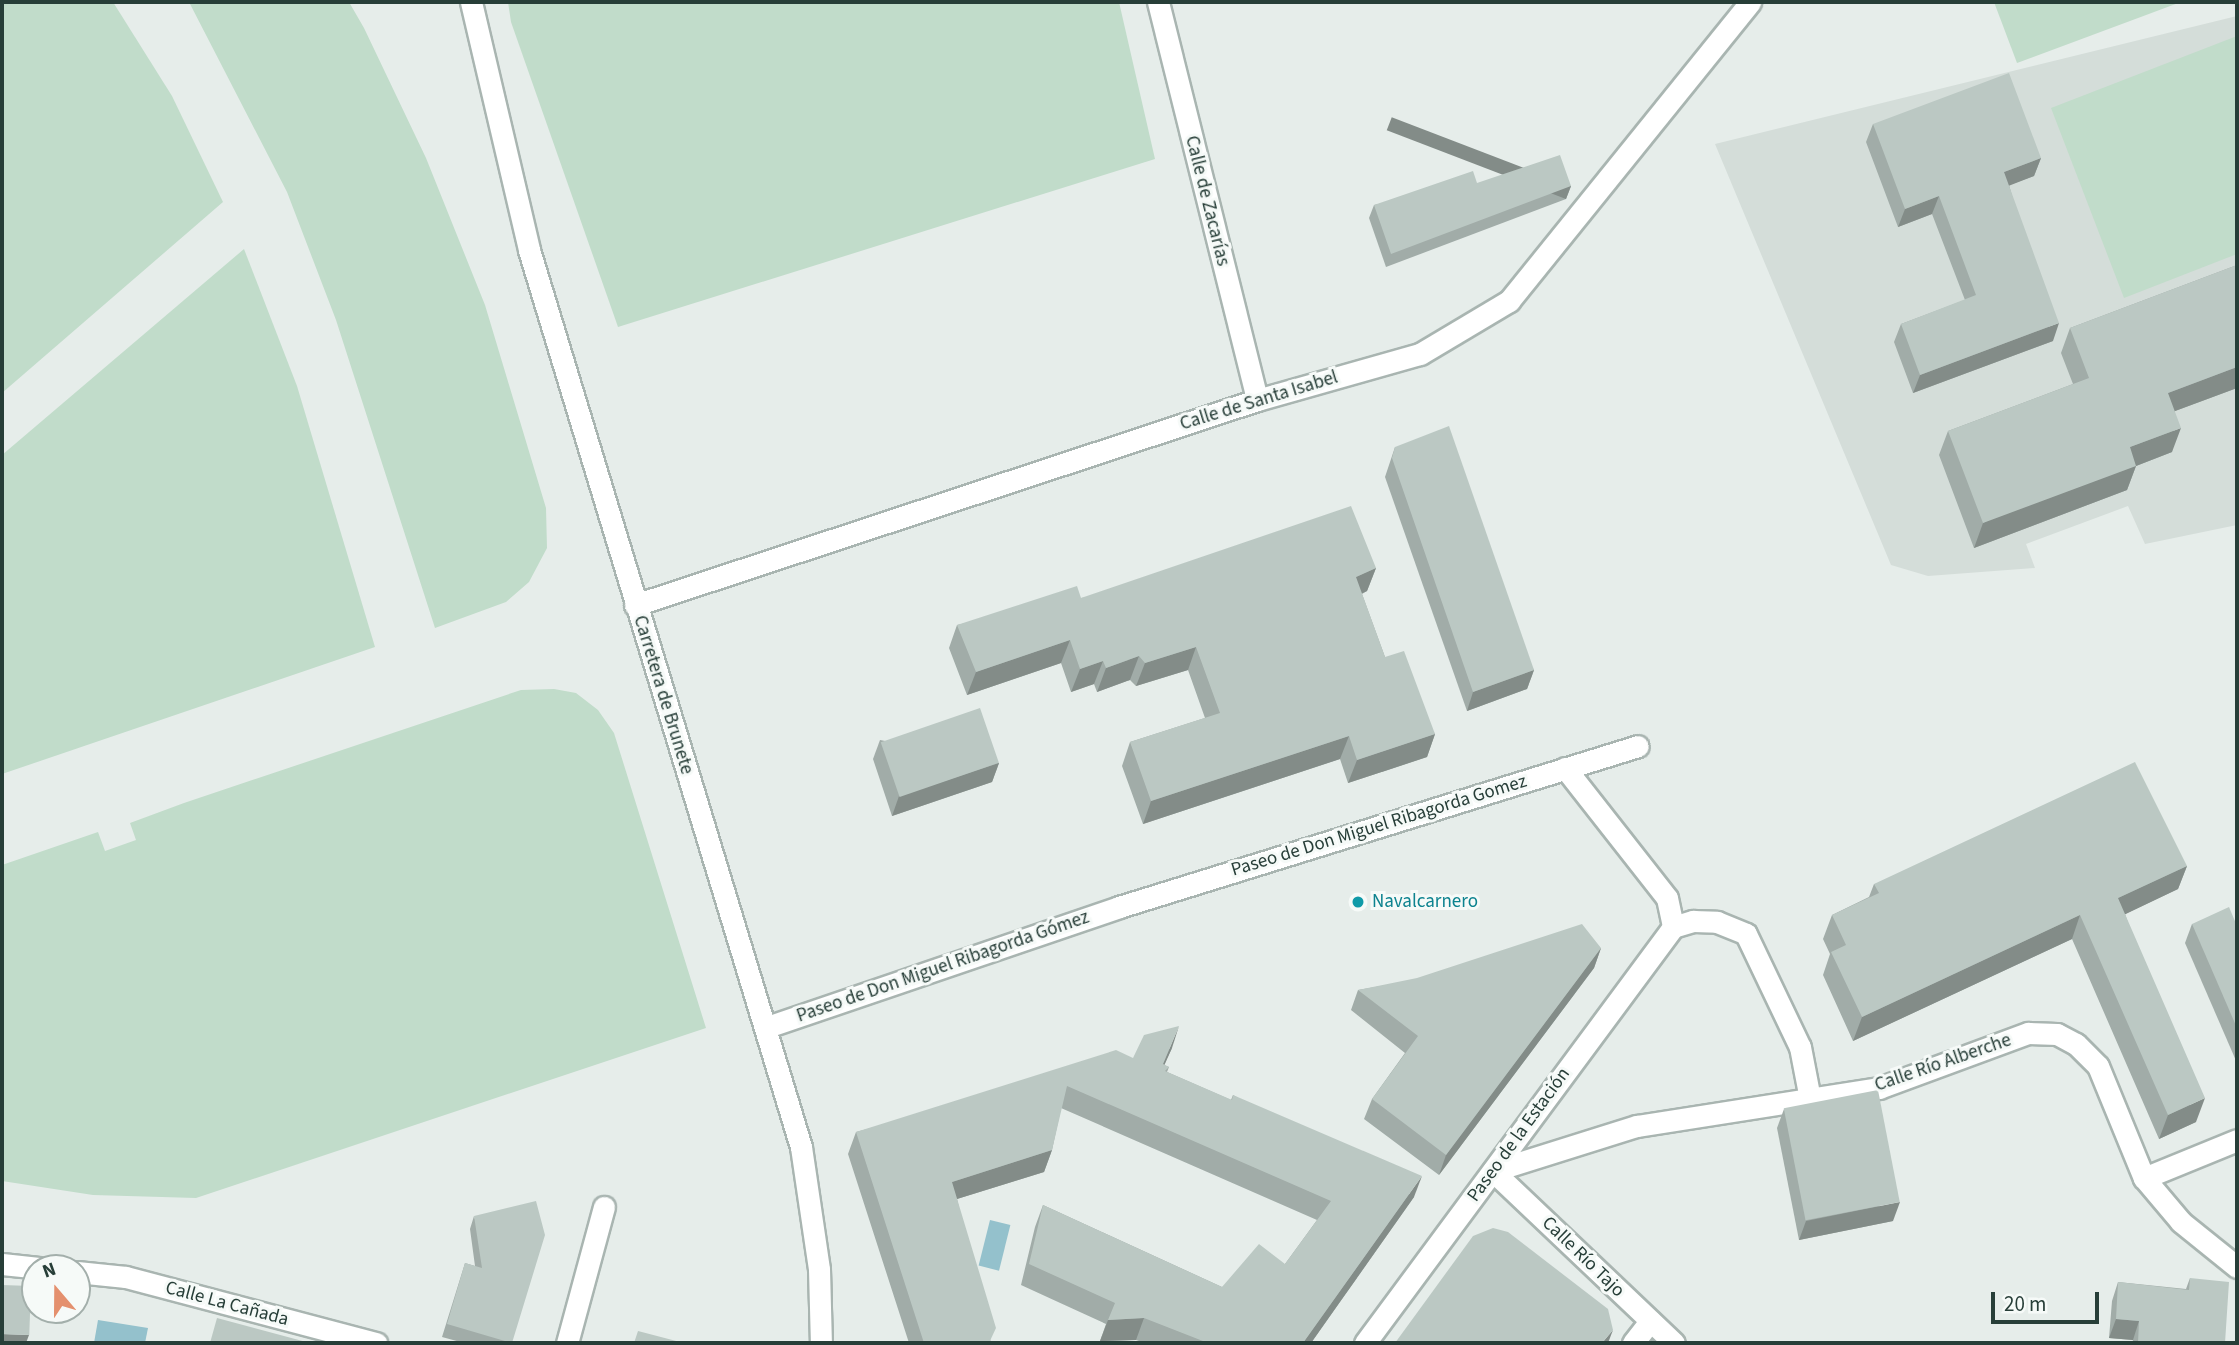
<!DOCTYPE html>
<html>
<head>
<meta charset="utf-8">
<style>
  body { margin:0 }
  #map { position:relative; width:2239px; height:1345px; overflow:hidden; background:#e6edea; font-family:"Source Sans 3",sans-serif }
  div>[style] { position:absolute }
  [style*='--x'] { left:calc(var(--x)*1px); top:calc(var(--y)*1px); width:calc(var(--w)*1px); rotate:calc(var(--a)*1deg) }
  .built>* { inset:0; background:#d4ddd9 }
  .green>* { inset:0; background:#c1dcca }
  .water>* { inset:0; background:#94c1cc; transform-origin:0 0 }
  .roads { filter:drop-shadow(2px 0 #a9b5b1) drop-shadow(-2px 0 #a9b5b1) drop-shadow(0 2px #a9b5b1) drop-shadow(0 -2px #a9b5b1) }
  .minor>* { height:21px; margin:-10.5px; padding:0 10.5px; transform-origin:10.5px; border-radius:10.5px; background:#fff }
  .wall>* { inset:0; background:#a1aca8 }
  .shaded-wall>* { inset:0; background:#838c88; transform-origin:0 0 }
  .building>* { inset:0; background:#bbc8c3; transform-origin:0 0 }
  .dots>* { width:19px; height:19px; translate:-50% -50%; box-sizing:border-box; border:4px solid #f6faf8; border-radius:50% }
  span { translate:-50% -50%; white-space:nowrap; text-align:center; line-height:1.15; -webkit-text-stroke:6px #f6faf8; paint-order:stroke }
  .street-label { font-size:19px; color:#273e38 }
  .culture-label { font-size:19px; color:#0d838f }
  .left { translate:0 -50%; text-align:left }
  .frame { position:absolute; inset:0; border:4px solid #273e38; pointer-events:none }
  .north { position:absolute; left:21px; top:1254px; width:70px; height:70px; box-sizing:border-box; background:#f6faf8; border:2px solid #a3afab; border-radius:50%; rotate:340deg; font-size:19px; font-weight:700; line-height:28px; text-align:center; color:#273e38 }
  .north::after { content:''; display:block; margin:auto; width:24px; height:32px; background:#e4906e; clip-path:polygon(50% 0,100% 100%,50% 72%,0 100%) }
  .scale { position:absolute; left:1991px; top:1292px; width:108px; height:32px; box-sizing:border-box; border:4px solid #273e38; border-top:0; padding-left:9px; font-size:21px; line-height:24px; white-space:nowrap; color:#273e38; -webkit-text-stroke:5px #f6faf8; paint-order:stroke }
</style>
</head>
<body>
<div id="map">
  <div class="built">
    <i style="clip-path:polygon(2237px 16px,2237px 525px,2145px 544px,2128px 506px,2026px 544px,2035px 568px,1928px 576px,1891px 565px,1715px 144px)"></i>
  </div>
  <div class="green">
    <i style="clip-path:polygon(2px 2px,113px 2px,172px 96px,223px 202px,2px 393px)"></i>
    <i style="clip-path:polygon(189px 2px,349px 2px,364px 28px,426px 158px,485px 305px,546px 508px,547px 548px,529px 582px,506px 602px,435px 628px,336px 320px,287px 192px)"></i>
    <i style="clip-path:polygon(508px 2px,1119px 2px,1155px 159px,618px 327px,511px 22px)"></i>
    <i style="clip-path:polygon(1994px 2px,2181px 2px,2017px 63px)"></i>
    <i style="clip-path:polygon(2237px 36px,2237px 254px,2124px 298px,2051px 108px)"></i>
    <i style="clip-path:polygon(244px 249px,297px 386px,375px 647px,2px 774px,2px 455px)"></i>
    <i style="clip-path:polygon(554px 689px,576px 693px,598px 710px,614px 733px,706px 1028px,196px 1198px,93px 1195px,2px 1181px,2px 865px,98px 832px,105px 851px,136px 840px,130px 823px,184px 803px,521px 690px)"></i>
  </div>
  <div class="water">
    <i style="left:990px;top:1220px;width:21px;height:47px;rotate:14deg"></i>
    <i style="clip-path:polygon(98px 1320px,148px 1328px,145px 1343px,94px 1343px)"></i>
  </div>
  <div class="roads">
    <div class="minor">
      <i style="--x:471;--y:2;--w:255;--a:76.8"></i>
      <i style="--x:529;--y:250;--w:937;--a:73.13"></i>
      <i style="--x:801;--y:1147;--w:123;--a:81.6"></i>
      <i style="--x:819;--y:1269;--w:74;--a:88.5"></i>
      <i style="--x:1158;--y:2;--w:410;--a:76"></i>
      <i style="--x:635;--y:605;--w:655;--a:-18.24"></i>
      <i style="--x:1257;--y:400;--w:169;--a:-15.8"></i>
      <i style="--x:1420;--y:354;--w:104;--a:-30.8"></i>
      <i style="--x:1509;--y:301;--w:384;--a:-51.1"></i>
      <i style="--x:1565;--y:768;--w:165;--a:51.9"></i>
      <i style="--x:1667;--y:898;--w:30;--a:78"></i>
      <i style="--x:1673;--y:927;--w:21;--a:-17"></i>
      <i style="--x:1693;--y:921;--w:24;--a:2"></i>
      <i style="--x:1717;--y:922;--w:31;--a:22"></i>
      <i style="--x:1746;--y:934;--w:125;--a:64.5"></i>
      <i style="--x:1800;--y:1047;--w:53;--a:79.1"></i>
      <i style="--x:767;--y:1027;--w:372;--a:-18.8"></i>
      <i style="--x:1119;--y:907;--w:543;--a:-17.23"></i>
      <i style="--x:2144;--y:1178;--w:100;--a:-22.2"></i>
      <i style="--x:2;--y:1264;--w:37;--a:6"></i>
      <i style="--x:77;--y:1272;--w:49;--a:5.8"></i>
      <i style="--x:126;--y:1277;--w:259;--a:14.8"></i>
      <i style="--x:567;--y:1343;--w:141;--a:-74.8"></i>
      <i style="--x:1365;--y:1343;--w:518;--a:-53.48"></i>
      <i style="--x:1633;--y:1343;--w:28;--a:-52"></i>
      <i style="--x:1674;--y:1343;--w:250;--a:-136.5"></i>
      <i style="--x:1493;--y:1171;--w:151;--a:-17.4"></i>
      <i style="--x:1637;--y:1126;--w:245;--a:-8.9"></i>
      <i style="--x:1879;--y:1088;--w:159;--a:-20.3"></i>
      <i style="--x:2028;--y:1033;--w:29;--a:2"></i>
      <i style="--x:2057;--y:1034;--w:21;--a:28"></i>
      <i style="--x:2076;--y:1044;--w:31;--a:45"></i>
      <i style="--x:2098;--y:1066;--w:121;--a:67.7"></i>
      <i style="--x:2144;--y:1178;--w:57;--a:49.9"></i>
      <i style="--x:2181;--y:1222;--w:72;--a:38.8"></i>
    </div>
  </div>
  <div class="wall">
    <i style="clip-path:polygon(1873px 124px,2041px 158px,2034px 176px,2009px 185px,2053px 341px,1913px 393px,1894px 342px,1901px 324px,1965px 300px,1932px 214px,1898px 227px,1866px 142px)"></i>
    <i style="clip-path:polygon(1477px 183px,1571px 186px,1566px 199px,1386px 267px,1369px 218px,1374px 205px)"></i>
    <i style="clip-path:polygon(2237px 265px,2237px 388px,2175px 411px,2172px 452px,2136px 466px,2127px 490px,1974px 548px,1939px 455px,1948px 431px,2073px 384px,2061px 353px,2070px 328px)"></i>
    <i style="clip-path:polygon(1395px 447px,1534px 670px,1527px 689px,1467px 711px,1385px 477px)"></i>
    <i style="clip-path:polygon(1376px 568px,1367px 591px,1362px 594px,1385px 657px,1435px 734px,1427px 757px,1348px 783px,1340px 759px,1143px 824px,1122px 766px,1130px 742px,1205px 718px,1188px 670px,1136px 686px,1130px 680px,1097px 692px,1094px 684px,1071px 692px,1061px 663px,967px 695px,949px 648px,957px 625px,1081px 598px)"></i>
    <i style="clip-path:polygon(880px 740px,999px 763px,992px 782px,892px 816px,873px 759px)"></i>
    <i style="clip-path:polygon(2187px 866px,2178px 889px,2125px 914px,2196px 1122px,2159px 1139px,2072px 939px,1853px 1041px,1823px 975px,1830px 954px,1823px 939px,1832px 915px,1869px 897px,1874px 884px)"></i>
    <i style="clip-path:polygon(2192px 924px,2237px 926px,2237px 1063px,2185px 943px)"></i>
    <i style="clip-path:polygon(1601px 948px,1594px 968px,1439px 1175px,1364px 1119px,1372px 1099px,1405px 1053px,1351px 1010px,1358px 990px)"></i>
    <i style="clip-path:polygon(1172px 1048px,1164px 1065px,1169px 1067px,1167px 1072px,1231px 1100px,1233px 1095px,1414px 1197px,1311px 1343px,1145px 1343px,1136px 1340px,1100px 1341px,1106px 1324px,1021px 1285px,1035px 1227px,1043px 1205px,1222px 1287px,1285px 1264px,1317px 1220px,1061px 1108px,1052px 1150px,1044px 1172px,957px 1199px,991px 1343px,909px 1343px,848px 1154px,856px 1132px)"></i>
    <i style="clip-path:polygon(1784px 1109px,1893px 1221px,1799px 1240px,1777px 1128px)"></i>
    <i style="clip-path:polygon(474px 1216px,512px 1343px,464px 1343px,442px 1337px,465px 1263px,475px 1266px,470px 1229px)"></i>
    <i style="clip-path:polygon(2190px 1278px,2225px 1343px,2132px 1343px,2133px 1340px,2109px 1338px,2112px 1301px,2118px 1282px,2186px 1289px)"></i>
  </div>
  <div class="shaded-wall">
    <i style="clip-path:polygon(2041px 158px,2034px 176px,1998px 190px,2004px 172px)"></i>
    <i style="left:1571px;top:186px;width:14px;height:192px;rotate:111deg"></i>
    <i style="clip-path:polygon(1939px 196px,1932px 214px,1898px 227px,1905px 209px)"></i>
    <i style="clip-path:polygon(2059px 323px,2053px 341px,1913px 393px,1920px 375px)"></i>
    <i style="clip-path:polygon(2237px 367px,2237px 388px,2159px 417px,2168px 393px)"></i>
    <i style="clip-path:polygon(2181px 428px,2172px 452px,2136px 466px,2127px 490px,1974px 548px,1983px 523px,2130px 447px)"></i>
    <i style="clip-path:polygon(1376px 568px,1367px 591px,1348px 600px,1356px 577px)"></i>
    <i style="clip-path:polygon(1070px 640px,1061px 663px,967px 695px,976px 672px)"></i>
    <i style="clip-path:polygon(1196px 647px,1188px 670px,1136px 686px,1145px 663px)"></i>
    <i style="clip-path:polygon(1139px 656px,1130px 680px,1097px 692px,1106px 668px)"></i>
    <i style="clip-path:polygon(1103px 661px,1094px 684px,1071px 692px,1080px 669px)"></i>
    <i style="clip-path:polygon(1534px 670px,1527px 689px,1467px 711px,1473px 692px)"></i>
    <i style="clip-path:polygon(1435px 734px,1427px 757px,1348px 783px,1357px 760px)"></i>
    <i style="clip-path:polygon(1349px 736px,1340px 759px,1143px 824px,1151px 801px)"></i>
    <i style="clip-path:polygon(999px 763px,992px 782px,892px 816px,899px 796px)"></i>
    <i style="clip-path:polygon(2187px 866px,2178px 889px,2109px 922px,2118px 898px)"></i>
    <i style="clip-path:polygon(2080px 915px,2072px 939px,1853px 1041px,1862px 1017px)"></i>
    <i style="clip-path:polygon(1601px 948px,1594px 968px,1439px 1175px,1446px 1155px)"></i>
    <i style="clip-path:polygon(1179px 1026px,1172px 1048px,1155px 1086px,1163px 1064px)"></i>
    <i style="clip-path:polygon(2205px 1098px,2196px 1122px,2159px 1139px,2168px 1115px)"></i>
    <i style="clip-path:polygon(1052px 1150px,1044px 1172px,944px 1203px,952px 1182px)"></i>
    <i style="clip-path:polygon(1422px 1176px,1414px 1197px,1311px 1343px,1303px 1343px)"></i>
    <i style="clip-path:polygon(1900px 1202px,1893px 1221px,1799px 1240px,1806px 1221px)"></i>
    <i style="clip-path:polygon(1144px 1318px,1136px 1340px,1100px 1341px,1108px 1320px)"></i>
    <i style="clip-path:polygon(2116px 1319px,2139px 1321px,2133px 1340px,2109px 1338px)"></i>
    <i style="clip-path:polygon(1613px 1330px,1608px 1343px,1602px 1343px)"></i>
    <i style="clip-path:polygon(2px 1334px,29px 1335px,26px 1343px,2px 1343px)"></i>
  </div>
  <div class="building">
    <i style="clip-path:polygon(2009px 73px,2041px 158px,2004px 172px,2059px 323px,1920px 375px,1901px 324px,1976px 295px,1939px 196px,1905px 209px,1873px 124px)"></i>
    <i style="clip-path:polygon(1560px 155px,1571px 186px,1391px 254px,1374px 205px,1473px 171px,1477px 183px)"></i>
    <i style="clip-path:polygon(2237px 265px,2237px 367px,2168px 393px,2181px 428px,2130px 447px,2136px 466px,1983px 523px,1948px 431px,2089px 378px,2070px 328px)"></i>
    <i style="clip-path:polygon(1449px 426px,1534px 670px,1473px 692px,1392px 458px,1395px 447px)"></i>
    <i style="clip-path:polygon(1351px 506px,1376px 568px,1356px 577px,1385px 657px,1404px 651px,1435px 734px,1357px 760px,1349px 736px,1151px 801px,1130px 742px,1220px 713px,1196px 647px,1145px 663px,1139px 656px,1106px 668px,1103px 661px,1080px 669px,1070px 640px,976px 672px,957px 625px,1077px 586px,1081px 598px)"></i>
    <i style="left:980px;top:708px;width:58px;height:105px;rotate:71deg"></i>
    <i style="clip-path:polygon(2135px 762px,2187px 866px,2118px 898px,2205px 1098px,2168px 1115px,2080px 915px,1862px 1017px,1831px 952px,1846px 945px,1832px 915px,1879px 893px,1874px 884px)"></i>
    <i style="clip-path:polygon(2229px 907px,2237px 926px,2237px 1028px,2192px 924px)"></i>
    <i style="clip-path:polygon(1582px 924px,1601px 948px,1446px 1155px,1372px 1099px,1418px 1036px,1358px 990px,1417px 978px)"></i>
    <i style="clip-path:polygon(1179px 1026px,1163px 1064px,1169px 1067px,1165px 1071px,1232px 1100px,1233px 1095px,1422px 1176px,1303px 1343px,1208px 1343px,1144px 1318px,1108px 1320px,1115px 1303px,1029px 1264px,1043px 1205px,1222px 1287px,1259px 1244px,1285px 1264px,1331px 1201px,1067px 1086px,1052px 1150px,952px 1182px,996px 1328px,989px 1343px,924px 1343px,856px 1132px,1116px 1050px,1133px 1058px,1144px 1035px)"></i>
    <i style="left:1878px;top:1090px;width:114px;height:96px;rotate:79deg"></i>
    <i style="clip-path:polygon(536px 1201px,545px 1235px,512px 1343px,447px 1324px,465px 1263px,482px 1268px,474px 1216px)"></i>
    <i style="clip-path:polygon(1493px 1228px,1508px 1232px,1608px 1309px,1613px 1330px,1602px 1343px,1395px 1343px,1473px 1236px)"></i>
    <i style="clip-path:polygon(2190px 1278px,2229px 1282px,2225px 1343px,2138px 1343px,2139px 1321px,2116px 1319px,2118px 1282px,2189px 1290px)"></i>
    <i style="left:2px;top:1285px;width:29px;height:49px;rotate:2deg"></i>
    <i style="clip-path:polygon(217px 1318px,310px 1343px,210px 1343px)"></i>
    <i style="clip-path:polygon(638px 1331px,680px 1342px,680px 1343px,634px 1343px)"></i>
  </div>
  <div class="dots">
    <i style="left:1358px;top:902px;background:#0f9aa8"></i>
  </div>
  <div class="street-label">
    <span style="left:1207px;top:201px;rotate:76deg">Calle de Zacarías</span>
    <span style="left:1259px;top:401px;rotate:-17deg">Calle de Santa Isabel</span>
    <span style="left:663px;top:695px;rotate:73deg">Carretera de Brunete</span>
    <span style="left:1379px;top:826px;rotate:-17deg">Paseo de Don Miguel Ribagorda Gomez</span>
    <span style="left:943px;top:967px;rotate:-19deg">Paseo de Don Miguel Ribagorda Gómez</span>
    <span style="left:1943px;top:1063px;rotate:-19deg">Calle Río Alberche</span>
    <span style="left:1519px;top:1135px;rotate:-54deg">Paseo de la Estación</span>
    <span style="left:1583px;top:1257px;rotate:44deg">Calle Río Tajo</span>
    <span style="left:227px;top:1304px;rotate:15deg">Calle La Cañada</span>
  </div>
  <div class="culture-label">
    <span class="left" style="left:1372px;top:902px">Navalcarnero</span>
  </div>
  <div class="frame"></div>
  <div class="north">N</div>
  <div class="scale">20 m</div>
</div>
</body>
</html>
